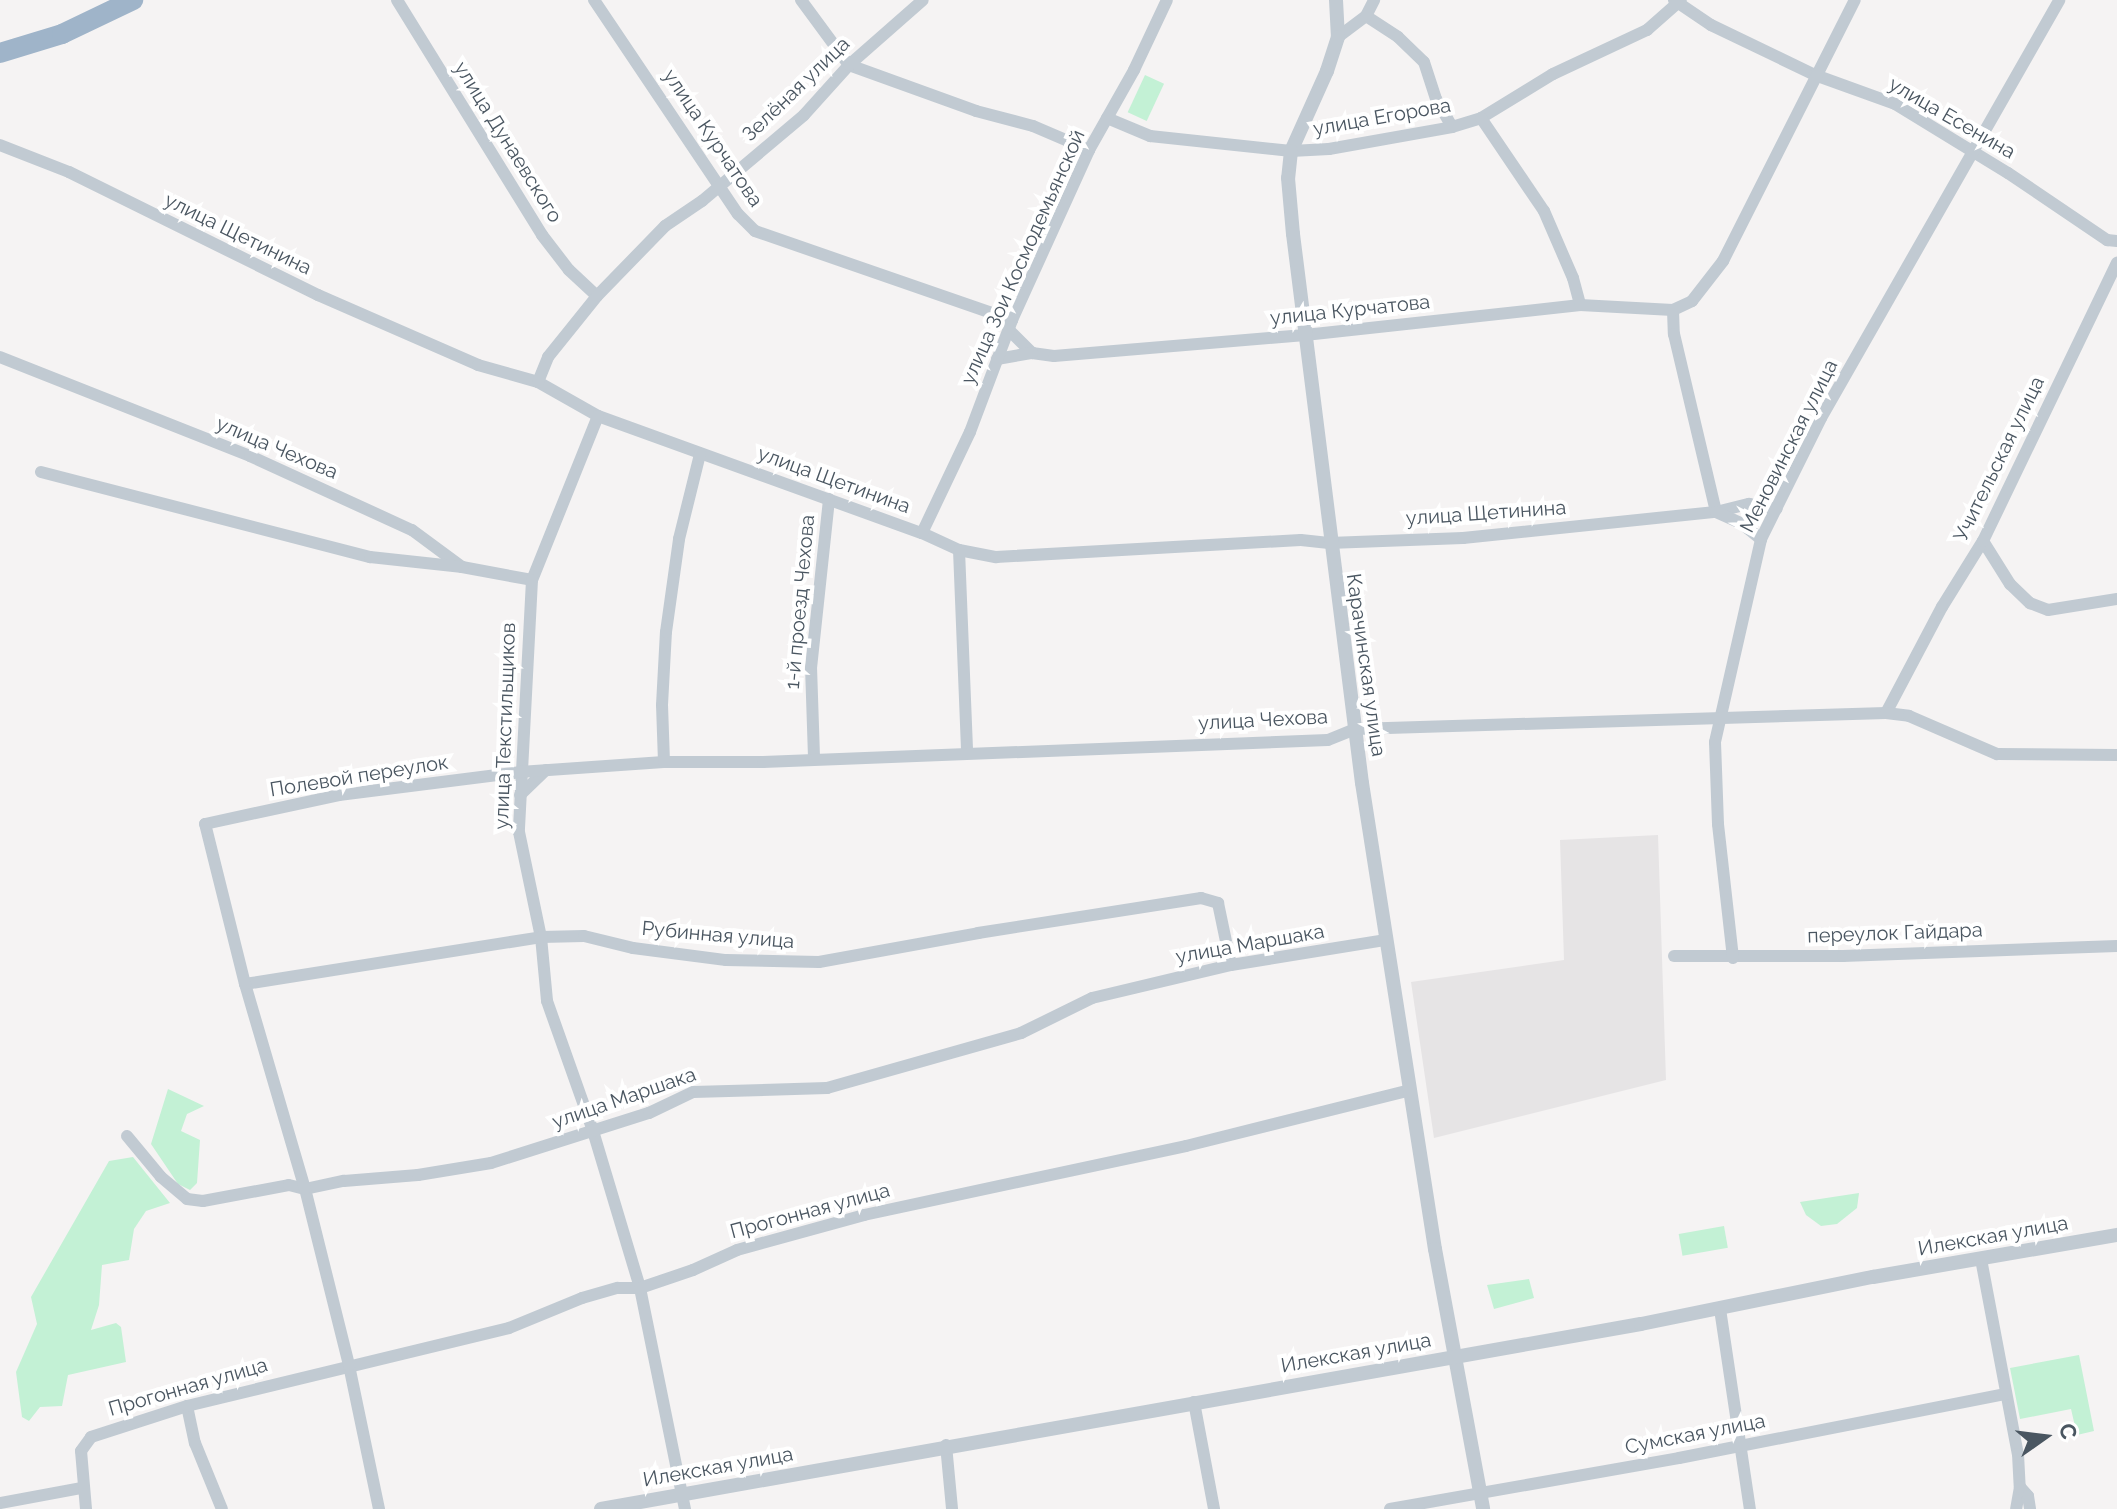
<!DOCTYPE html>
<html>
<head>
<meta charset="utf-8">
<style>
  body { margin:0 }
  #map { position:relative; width:2117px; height:1509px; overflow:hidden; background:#f5f3f3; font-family:Raleway,sans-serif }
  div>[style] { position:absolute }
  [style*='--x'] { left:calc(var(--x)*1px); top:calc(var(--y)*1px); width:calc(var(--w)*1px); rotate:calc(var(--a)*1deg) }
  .education>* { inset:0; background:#e6e4e5 }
  .green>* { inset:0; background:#c3f1d5; transform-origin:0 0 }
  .minor>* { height:12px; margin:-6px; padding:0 6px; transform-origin:6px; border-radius:6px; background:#c1cad2 }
  .tertiary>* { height:14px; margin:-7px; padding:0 7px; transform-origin:7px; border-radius:7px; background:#c1cad2 }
  .trunk>* { height:20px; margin:-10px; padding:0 10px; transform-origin:10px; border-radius:10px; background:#9fb4c9 }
  span { translate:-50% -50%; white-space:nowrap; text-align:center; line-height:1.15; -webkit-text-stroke:8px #fff; paint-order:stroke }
  .street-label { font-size:20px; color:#4a5661 }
  .north { position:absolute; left:2005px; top:1397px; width:80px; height:80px; -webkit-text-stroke:6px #fff; paint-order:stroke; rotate:76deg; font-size:22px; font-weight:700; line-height:32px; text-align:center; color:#4a5661 }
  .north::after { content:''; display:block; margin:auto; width:28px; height:36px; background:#4a5661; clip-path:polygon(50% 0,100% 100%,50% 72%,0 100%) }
</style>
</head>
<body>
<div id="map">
  <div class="education">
    <i style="clip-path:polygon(1658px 835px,1666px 1080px,1434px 1138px,1411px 982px,1564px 960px,1560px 840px)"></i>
  </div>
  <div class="green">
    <i style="left:1145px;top:75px;width:21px;height:41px;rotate:25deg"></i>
    <i style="clip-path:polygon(168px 1089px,204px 1106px,187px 1114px,181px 1131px,200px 1140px,197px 1183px,190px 1190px,178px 1184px,151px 1144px)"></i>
    <i style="clip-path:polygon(133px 1157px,170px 1203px,146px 1211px,134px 1229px,129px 1260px,102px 1265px,99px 1305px,91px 1330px,116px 1323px,121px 1327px,126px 1362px,68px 1375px,62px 1406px,40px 1407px,29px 1421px,22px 1417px,16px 1372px,37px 1324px,31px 1297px,109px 1161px)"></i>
    <i style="clip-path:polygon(1859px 1193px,1857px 1208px,1837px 1224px,1821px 1226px,1806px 1215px,1800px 1202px)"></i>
    <i style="left:1724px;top:1226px;width:22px;height:46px;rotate:80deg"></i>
    <i style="clip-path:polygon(1529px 1279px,1534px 1298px,1494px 1309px,1487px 1285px)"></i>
    <i style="clip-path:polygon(2079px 1355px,2094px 1431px,2077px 1435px,2071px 1409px,2020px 1419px,2010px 1368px)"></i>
  </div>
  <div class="minor">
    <i style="--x:397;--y:0;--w:276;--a:58.3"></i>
    <i style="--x:542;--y:235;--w:44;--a:52.4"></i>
    <i style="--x:569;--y:270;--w:38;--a:43"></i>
    <i style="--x:594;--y:0;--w:258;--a:56.1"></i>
    <i style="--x:738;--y:214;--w:24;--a:45"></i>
    <i style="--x:755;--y:231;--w:272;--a:19.1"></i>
    <i style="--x:801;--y:0;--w:81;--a:53.6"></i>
    <i style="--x:849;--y:65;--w:135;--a:19.9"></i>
    <i style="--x:976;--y:111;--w:59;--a:14.7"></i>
    <i style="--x:1033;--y:126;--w:61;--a:23.2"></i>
    <i style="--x:1674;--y:0;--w:45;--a:34"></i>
    <i style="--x:1711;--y:25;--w:115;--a:25.7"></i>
    <i style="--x:1815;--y:75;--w:85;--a:19.9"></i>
    <i style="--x:1895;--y:104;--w:132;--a:31.4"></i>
    <i style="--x:2008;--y:173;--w:120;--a:34.1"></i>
    <i style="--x:2107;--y:240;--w:10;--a:6"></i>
    <i style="--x:1366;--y:16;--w:38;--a:33"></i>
    <i style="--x:1398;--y:37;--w:36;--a:44"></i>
    <i style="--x:1424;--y:62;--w:39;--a:72"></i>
    <i style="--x:1436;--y:99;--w:32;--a:60"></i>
    <i style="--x:1338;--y:37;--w:35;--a:-37"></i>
    <i style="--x:1366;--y:16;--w:18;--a:-63"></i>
    <i style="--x:1107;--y:118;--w:47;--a:22.7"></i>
    <i style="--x:1150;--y:136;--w:142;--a:6.1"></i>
    <i style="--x:1291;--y:151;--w:38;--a:-3"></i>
    <i style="--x:1329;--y:149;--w:125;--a:-10.1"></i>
    <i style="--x:1452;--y:127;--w:30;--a:-17"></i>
    <i style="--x:1481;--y:118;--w:84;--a:-31.4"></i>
    <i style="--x:1553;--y:74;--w:104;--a:-25.1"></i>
    <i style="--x:1647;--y:30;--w:45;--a:-41.4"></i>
    <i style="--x:1481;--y:118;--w:112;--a:55.9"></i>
    <i style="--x:1544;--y:211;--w:73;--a:66.6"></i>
    <i style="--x:1573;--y:278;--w:28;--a:75"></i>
    <i style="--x:0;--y:145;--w:74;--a:21.4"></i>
    <i style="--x:69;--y:172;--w:278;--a:26.3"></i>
    <i style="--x:318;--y:295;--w:175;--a:23.6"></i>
    <i style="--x:478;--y:365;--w:62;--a:15.8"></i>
    <i style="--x:538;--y:382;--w:69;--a:29.5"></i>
    <i style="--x:598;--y:416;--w:344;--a:19.9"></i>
    <i style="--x:922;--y:533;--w:41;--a:24.7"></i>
    <i style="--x:959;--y:550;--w:38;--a:11"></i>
    <i style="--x:996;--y:557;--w:305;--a:-3.2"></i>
    <i style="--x:1301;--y:540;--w:28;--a:6"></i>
    <i style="--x:1329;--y:543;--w:134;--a:-2.1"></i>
    <i style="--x:1463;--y:538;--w:254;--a:-5.9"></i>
    <i style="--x:1716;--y:512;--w:34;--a:-14"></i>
    <i style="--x:1749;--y:504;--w:28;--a:10"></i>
    <i style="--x:1673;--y:310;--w:24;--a:88"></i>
    <i style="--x:1674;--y:334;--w:183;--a:76.7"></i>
    <i style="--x:1009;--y:330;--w:33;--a:45"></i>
    <i style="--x:1032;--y:353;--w:22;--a:8"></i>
    <i style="--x:1054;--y:356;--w:252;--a:-4.8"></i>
    <i style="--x:1305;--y:335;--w:277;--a:-6.2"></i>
    <i style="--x:1580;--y:305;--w:93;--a:3.1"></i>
    <i style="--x:1673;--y:310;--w:21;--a:-25"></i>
    <i style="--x:1692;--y:301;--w:51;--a:-52.2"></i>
    <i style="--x:1723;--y:261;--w:292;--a:-63.2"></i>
    <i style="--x:0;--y:357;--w:269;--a:21.6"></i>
    <i style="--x:250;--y:456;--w:178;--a:24.6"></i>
    <i style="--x:412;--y:530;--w:62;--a:36.5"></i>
    <i style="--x:462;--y:567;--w:71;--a:10.5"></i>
    <i style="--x:997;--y:359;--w:36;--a:-10"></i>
    <i style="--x:538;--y:382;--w:27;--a:-68"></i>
    <i style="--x:548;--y:357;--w:78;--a:-51.2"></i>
    <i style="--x:597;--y:296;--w:98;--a:-45.8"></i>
    <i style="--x:665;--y:226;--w:45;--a:-34"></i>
    <i style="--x:702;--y:201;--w:133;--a:-40.1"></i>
    <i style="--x:804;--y:115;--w:67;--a:-48"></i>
    <i style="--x:849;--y:65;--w:98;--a:-41.3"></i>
    <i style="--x:598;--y:416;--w:177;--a:111.9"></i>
    <i style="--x:532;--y:580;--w:252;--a:93"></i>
    <i style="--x:519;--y:832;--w:107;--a:78.2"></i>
    <i style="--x:541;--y:937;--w:64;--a:84.6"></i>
    <i style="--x:547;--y:1001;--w:138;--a:70.5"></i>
    <i style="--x:593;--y:1131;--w:164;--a:73.3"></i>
    <i style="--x:640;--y:1288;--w:226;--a:78.5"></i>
    <i style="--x:41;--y:472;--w:340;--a:14.5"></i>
    <i style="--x:370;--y:557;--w:93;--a:6.2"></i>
    <i style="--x:1716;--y:512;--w:27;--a:24"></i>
    <i style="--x:1741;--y:523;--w:26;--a:39"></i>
    <i style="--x:922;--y:533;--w:112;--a:-64.6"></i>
    <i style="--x:970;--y:432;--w:120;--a:-69.4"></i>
    <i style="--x:1012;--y:320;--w:187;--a:-65.6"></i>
    <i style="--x:1089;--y:150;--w:92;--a:-60.6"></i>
    <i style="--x:1134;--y:70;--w:77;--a:-64.8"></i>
    <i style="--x:1983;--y:541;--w:51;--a:57.9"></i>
    <i style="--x:2010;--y:584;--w:28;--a:44"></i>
    <i style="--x:2030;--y:603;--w:19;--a:21"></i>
    <i style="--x:2048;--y:610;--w:70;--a:-9.1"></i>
    <i style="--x:959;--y:550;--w:201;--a:87.7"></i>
    <i style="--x:1886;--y:713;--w:120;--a:-62.2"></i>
    <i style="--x:1942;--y:607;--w:78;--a:-58.2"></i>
    <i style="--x:1983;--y:541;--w:309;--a:-64.3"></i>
    <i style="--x:814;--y:757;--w:89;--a:-91.9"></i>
    <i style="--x:811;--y:668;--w:170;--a:-83.9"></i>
    <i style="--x:664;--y:762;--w:57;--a:-92"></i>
    <i style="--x:662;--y:705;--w:73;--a:-86.9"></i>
    <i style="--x:666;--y:632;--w:94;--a:-82"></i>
    <i style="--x:679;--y:539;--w:88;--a:-76.1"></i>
    <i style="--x:520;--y:795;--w:36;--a:-44"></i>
    <i style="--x:1674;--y:956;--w:169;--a:0"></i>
    <i style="--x:1843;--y:956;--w:274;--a:-2.1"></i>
    <i style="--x:1733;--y:958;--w:135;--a:-96.4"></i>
    <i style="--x:1718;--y:824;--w:82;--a:-92.1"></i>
    <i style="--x:1715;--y:742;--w:208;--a:-77.2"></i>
    <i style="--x:1761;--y:539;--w:135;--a:-63.6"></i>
    <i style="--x:1821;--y:418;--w:481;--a:-60.3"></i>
    <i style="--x:245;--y:984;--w:300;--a:-9"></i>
    <i style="--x:541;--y:937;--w:43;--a:-1.3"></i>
    <i style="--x:584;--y:936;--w:50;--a:13.8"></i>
    <i style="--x:633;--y:948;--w:94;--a:7.4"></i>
    <i style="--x:726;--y:960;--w:93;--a:1.2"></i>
    <i style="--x:819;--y:962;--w:162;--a:-10.3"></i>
    <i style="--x:978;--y:933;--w:226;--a:-8.9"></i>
    <i style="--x:1201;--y:898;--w:18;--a:16"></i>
    <i style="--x:1218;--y:903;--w:63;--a:78.2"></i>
    <i style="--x:127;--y:1136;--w:53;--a:50.3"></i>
    <i style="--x:161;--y:1177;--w:34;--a:40"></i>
    <i style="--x:187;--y:1199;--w:16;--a:7"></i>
    <i style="--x:203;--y:1201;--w:87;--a:-10.5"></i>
    <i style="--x:289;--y:1185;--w:16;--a:14"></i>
    <i style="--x:305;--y:1189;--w:40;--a:-12"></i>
    <i style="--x:344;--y:1181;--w:74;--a:-4.6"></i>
    <i style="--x:418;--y:1175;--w:74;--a:-9.3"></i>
    <i style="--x:491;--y:1163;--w:166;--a:-17.6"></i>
    <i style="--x:649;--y:1113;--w:49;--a:-25.5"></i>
    <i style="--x:693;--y:1092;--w:134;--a:-1.7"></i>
    <i style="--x:827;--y:1088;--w:202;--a:-15.8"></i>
    <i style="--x:1021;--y:1033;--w:79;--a:-26.2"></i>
    <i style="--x:1092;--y:998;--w:143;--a:-13.4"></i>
    <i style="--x:1231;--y:965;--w:157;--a:-9.2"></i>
    <i style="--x:1981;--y:1259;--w:198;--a:79.3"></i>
    <i style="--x:2018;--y:1454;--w:33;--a:87"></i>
    <i style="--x:2020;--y:1487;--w:22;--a:100"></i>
    <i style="--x:1720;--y:1309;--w:202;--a:81.5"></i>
    <i style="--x:1194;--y:1402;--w:109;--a:79.4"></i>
    <i style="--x:187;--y:1406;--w:38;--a:78"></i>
    <i style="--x:195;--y:1443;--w:71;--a:67.8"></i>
    <i style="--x:946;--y:1445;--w:64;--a:84.6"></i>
    <i style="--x:2020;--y:1487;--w:12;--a:48"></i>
    <i style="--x:2028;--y:1496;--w:13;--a:81"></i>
    <i style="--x:0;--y:1503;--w:82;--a:-10.5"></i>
    <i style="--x:86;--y:1509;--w:58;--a:-94.9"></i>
    <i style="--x:81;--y:1451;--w:17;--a:-54"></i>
    <i style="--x:91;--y:1437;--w:101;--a:-17.9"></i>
    <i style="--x:187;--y:1406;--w:331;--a:-13.6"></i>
    <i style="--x:509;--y:1328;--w:79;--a:-22.3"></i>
    <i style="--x:582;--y:1298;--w:37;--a:-16"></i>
    <i style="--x:618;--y:1288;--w:22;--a:0"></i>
    <i style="--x:640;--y:1288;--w:56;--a:-18.8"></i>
    <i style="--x:693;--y:1270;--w:48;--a:-24.4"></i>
    <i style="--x:737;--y:1250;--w:132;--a:-15.4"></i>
    <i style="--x:864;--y:1215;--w:329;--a:-12.1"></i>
    <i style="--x:1186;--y:1146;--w:231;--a:-14"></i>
    <i style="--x:379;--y:1509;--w:147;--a:-101.8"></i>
    <i style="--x:349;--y:1365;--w:181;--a:-104"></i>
    <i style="--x:305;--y:1189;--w:214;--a:-106.3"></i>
    <i style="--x:245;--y:984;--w:165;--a:-104"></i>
    <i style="--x:205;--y:824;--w:137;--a:-12.2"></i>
    <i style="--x:339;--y:795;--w:182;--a:-7.2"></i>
    <i style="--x:520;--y:772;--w:144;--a:-4"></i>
    <i style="--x:664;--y:762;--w:99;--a:0"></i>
    <i style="--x:763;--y:762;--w:565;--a:-2.23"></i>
    <i style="--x:1328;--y:740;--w:29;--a:-22"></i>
    <i style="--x:1355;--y:729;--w:531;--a:-1.73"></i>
    <i style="--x:1886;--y:713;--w:23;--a:7"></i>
    <i style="--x:1909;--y:716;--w:96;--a:23.4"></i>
    <i style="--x:1997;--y:754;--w:120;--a:0.5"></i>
    <i style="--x:1390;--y:1509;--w:293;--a:-10"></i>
    <i style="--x:1679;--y:1458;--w:333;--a:-11.1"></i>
  </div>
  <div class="tertiary">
    <i style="--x:1336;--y:0;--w:37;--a:87"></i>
    <i style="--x:1338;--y:37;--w:36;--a:108"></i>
    <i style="--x:1327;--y:71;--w:88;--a:114.2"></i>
    <i style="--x:1291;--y:151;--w:27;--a:96"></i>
    <i style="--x:1288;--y:178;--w:56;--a:84.9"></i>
    <i style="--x:1293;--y:234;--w:553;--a:82.84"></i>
    <i style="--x:1362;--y:783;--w:472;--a:81.1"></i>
    <i style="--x:1435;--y:1249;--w:264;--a:79.5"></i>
    <i style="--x:601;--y:1509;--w:1056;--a:-10.09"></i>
    <i style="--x:1641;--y:1324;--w:237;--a:-11.5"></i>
    <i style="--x:1873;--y:1277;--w:248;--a:-9.8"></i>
  </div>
  <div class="trunk">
    <i style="--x:0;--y:53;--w:65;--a:-17"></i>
    <i style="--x:62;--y:34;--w:79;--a:-25.6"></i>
  </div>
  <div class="street-label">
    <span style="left:796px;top:89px;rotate:-44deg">Зелёная улица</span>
    <span style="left:1382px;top:117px;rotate:-10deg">улица Егорова</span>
    <span style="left:1952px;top:118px;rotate:30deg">улица Есенина</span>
    <span style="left:713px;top:138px;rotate:56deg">улица Курчатова</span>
    <span style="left:508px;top:142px;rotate:58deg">улица Дунаевского</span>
    <span style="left:238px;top:234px;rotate:26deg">улица Щетинина</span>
    <span style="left:1023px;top:257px;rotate:-66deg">улица Зои Космодемьянской</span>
    <span style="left:1350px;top:310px;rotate:-6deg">улица Курчатова</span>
    <span style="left:1789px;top:446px;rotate:-63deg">Меновинская улица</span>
    <span style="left:277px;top:448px;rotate:23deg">улица Чехова</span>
    <span style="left:1999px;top:459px;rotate:-64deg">Учительская улица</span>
    <span style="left:834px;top:480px;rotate:20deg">улица Щетинина</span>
    <span style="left:1486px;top:513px;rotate:-4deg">улица Щетинина</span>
    <span style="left:800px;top:602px;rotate:-85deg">1-й проезд Чехова</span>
    <span style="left:1366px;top:665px;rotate:82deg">Карачинская улица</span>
    <span style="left:1263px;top:720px;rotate:-3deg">улица Чехова</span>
    <span style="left:505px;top:726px;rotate:-88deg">улица Текстильщиков</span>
    <span style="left:359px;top:776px;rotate:-9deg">Полевой переулок</span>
    <span style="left:1895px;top:933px;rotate:-2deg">переулок Гайдара</span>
    <span style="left:718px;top:935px;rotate:5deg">Рубинная улица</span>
    <span style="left:1250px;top:944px;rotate:-10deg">улица Маршака</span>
    <span style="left:624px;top:1098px;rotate:-19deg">улица Маршака</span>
    <span style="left:810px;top:1211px;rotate:-15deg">Прогонная улица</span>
    <span style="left:1993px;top:1236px;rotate:-10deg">Илекская улица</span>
    <span style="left:1356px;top:1353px;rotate:-10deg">Илекская улица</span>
    <span style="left:188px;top:1387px;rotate:-16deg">Прогонная улица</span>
    <span style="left:1695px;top:1434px;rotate:-11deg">Сумская улица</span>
    <span style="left:718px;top:1467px;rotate:-10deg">Илекская улица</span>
  </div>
  <div class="north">С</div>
</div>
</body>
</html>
